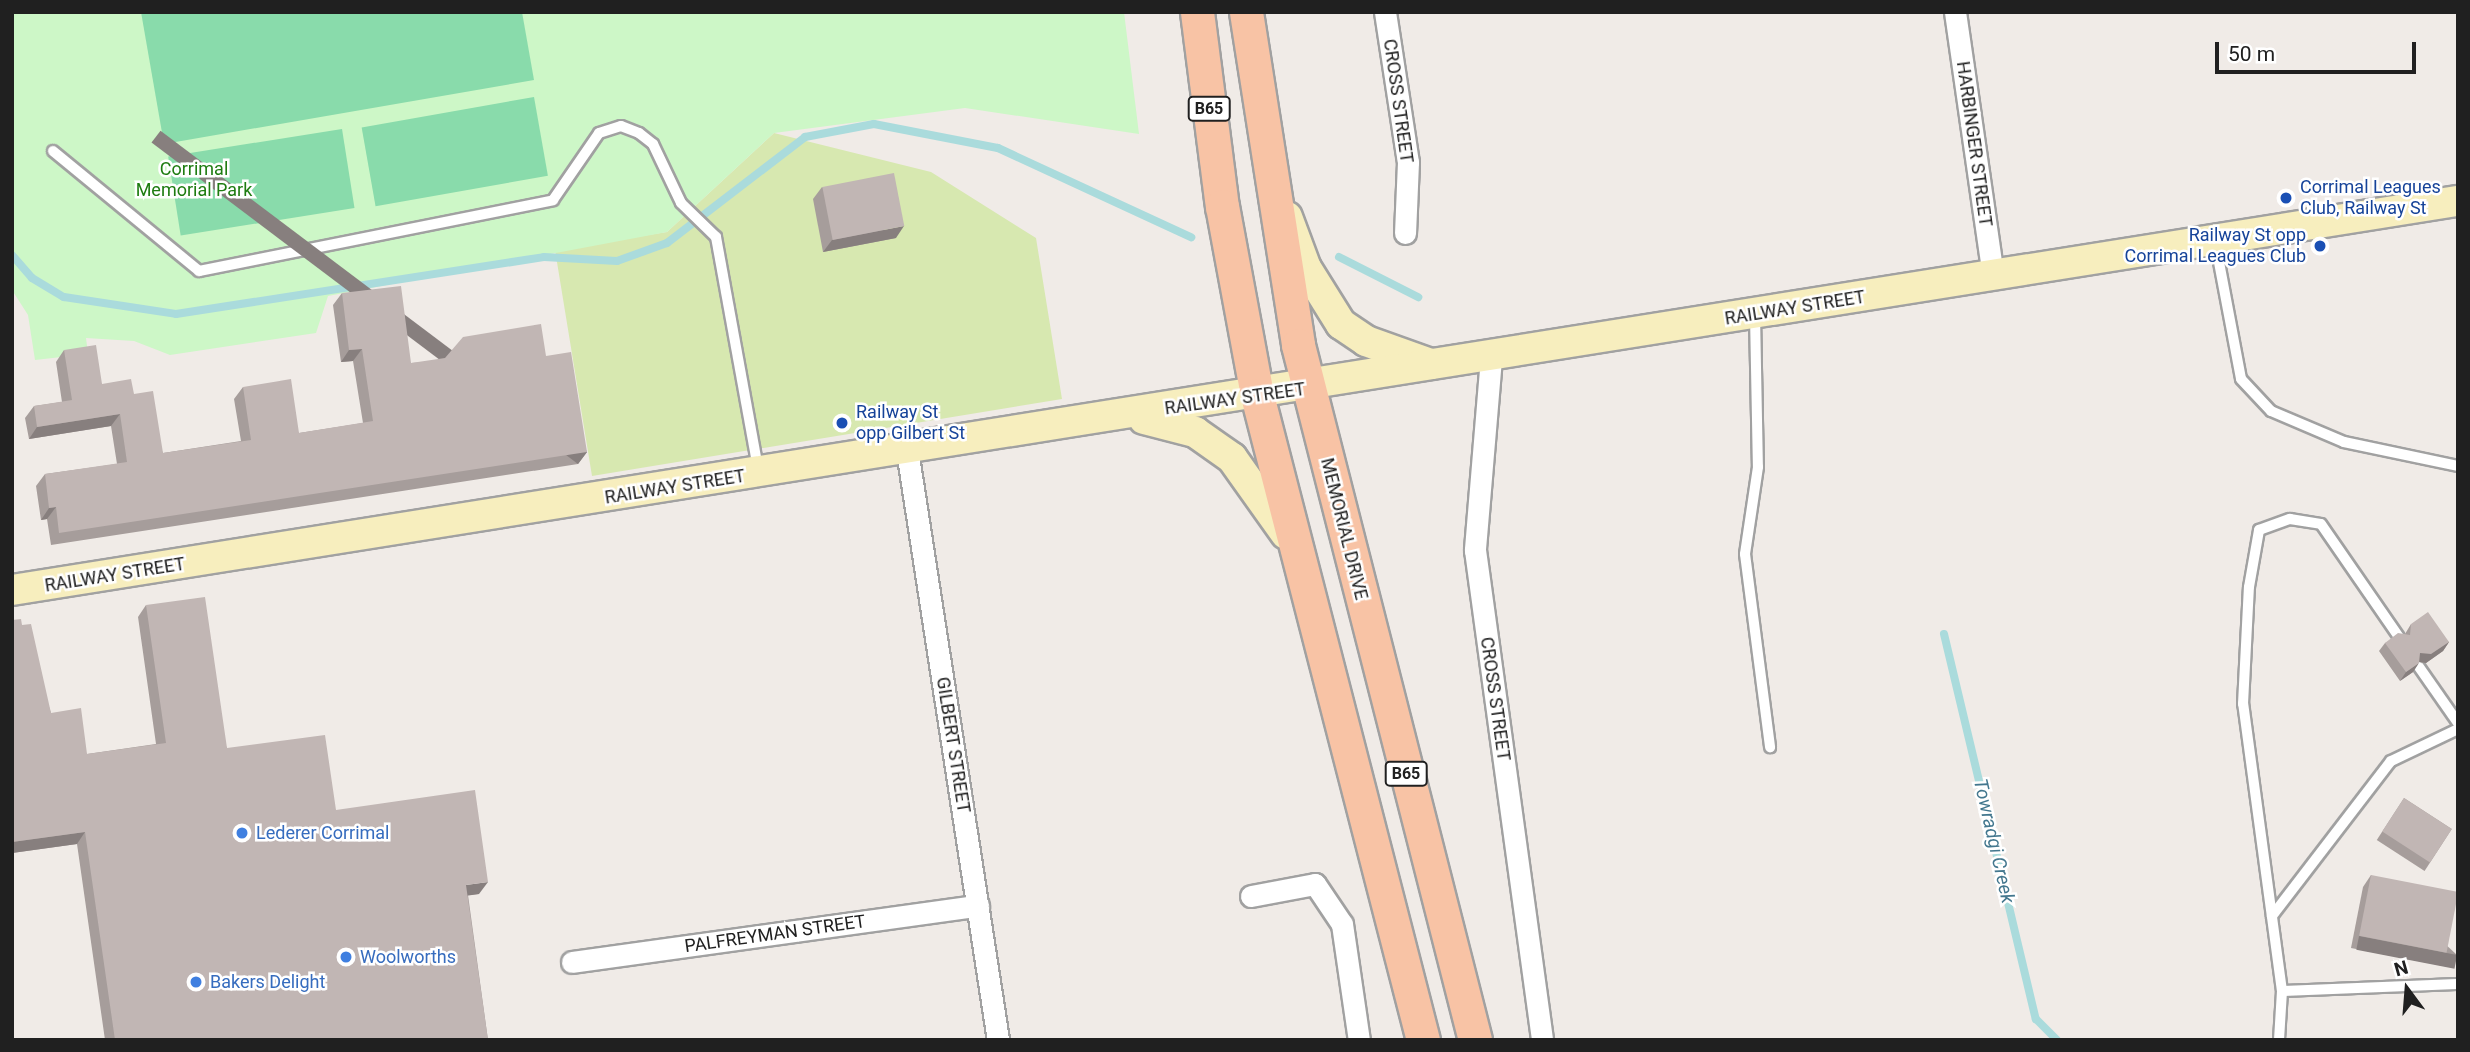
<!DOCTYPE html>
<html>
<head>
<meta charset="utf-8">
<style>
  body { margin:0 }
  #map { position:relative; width:2470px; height:1052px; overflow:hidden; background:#f0ebe7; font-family:Roboto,sans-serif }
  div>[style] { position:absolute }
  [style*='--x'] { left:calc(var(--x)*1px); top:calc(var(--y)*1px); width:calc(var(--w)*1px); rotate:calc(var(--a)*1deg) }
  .grass>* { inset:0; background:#d7e8b0 }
  .park>* { inset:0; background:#cdf7c7 }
  .pitch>* { inset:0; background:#89dbab; transform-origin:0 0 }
  .stream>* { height:8px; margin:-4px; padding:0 4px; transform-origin:4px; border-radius:4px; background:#aadbdc }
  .roads { filter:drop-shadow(2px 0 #a1a1a1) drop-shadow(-2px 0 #a1a1a1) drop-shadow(0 2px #a1a1a1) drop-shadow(0 -2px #a1a1a1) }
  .lane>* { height:10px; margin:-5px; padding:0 5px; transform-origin:5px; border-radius:5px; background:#fff }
  .street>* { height:21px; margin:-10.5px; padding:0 10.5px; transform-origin:10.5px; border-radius:10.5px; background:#fff }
  .secondary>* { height:30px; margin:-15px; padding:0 15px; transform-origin:15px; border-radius:15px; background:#f7eebe }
  .primary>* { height:33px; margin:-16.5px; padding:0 16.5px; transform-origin:16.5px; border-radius:16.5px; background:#f8c3a5 }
  .wall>* { inset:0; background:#a69d9b; transform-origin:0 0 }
  .shaded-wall>* { inset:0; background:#877f7e; transform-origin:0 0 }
  .building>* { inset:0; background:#c1b6b4; transform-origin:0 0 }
  .dots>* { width:19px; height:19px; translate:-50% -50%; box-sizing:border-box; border:4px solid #fff; border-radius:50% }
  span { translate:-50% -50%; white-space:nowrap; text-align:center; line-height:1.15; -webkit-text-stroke:5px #fff; paint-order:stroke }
  .shield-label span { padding:2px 5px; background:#fff; border:2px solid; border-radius:5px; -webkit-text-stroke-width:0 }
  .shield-label { font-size:16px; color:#202020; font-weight:700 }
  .street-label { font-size:18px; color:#202020 }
  .park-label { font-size:18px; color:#1e7c11 }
  .transit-label { font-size:18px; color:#164399 }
  .left { translate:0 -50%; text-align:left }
  .right { translate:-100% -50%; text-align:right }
  .shop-label { font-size:18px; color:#366cbe }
  .water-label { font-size:19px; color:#43778e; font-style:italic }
  .frame { position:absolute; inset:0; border:14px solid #202020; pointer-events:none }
  .north { position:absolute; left:2372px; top:954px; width:70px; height:70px; -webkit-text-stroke:5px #fff; paint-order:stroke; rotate:344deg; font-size:19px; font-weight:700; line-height:28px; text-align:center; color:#202020 }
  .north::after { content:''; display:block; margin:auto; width:24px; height:32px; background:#202020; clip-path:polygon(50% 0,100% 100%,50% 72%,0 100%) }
  .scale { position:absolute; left:2215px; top:42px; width:201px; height:32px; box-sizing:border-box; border:4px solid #202020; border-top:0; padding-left:9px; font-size:21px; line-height:24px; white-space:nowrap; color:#202020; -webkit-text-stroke:5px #fff; paint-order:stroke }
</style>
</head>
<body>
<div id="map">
  <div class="grass">
    <i style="clip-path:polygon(774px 133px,931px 172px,1036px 238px,1062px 399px,592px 476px,555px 250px,667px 232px)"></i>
  </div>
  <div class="park">
    <i style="clip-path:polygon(12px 12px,1124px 12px,1139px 134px,965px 108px,774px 133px,667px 232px,328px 296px,316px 333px,170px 355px,134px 341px,86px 338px,88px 354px,35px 360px,28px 315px,12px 290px)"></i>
  </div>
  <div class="pitch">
    <i style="clip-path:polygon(141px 12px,522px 12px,534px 80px,164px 144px)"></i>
    <i style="left:534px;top:97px;width:80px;height:175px;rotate:80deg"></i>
    <i style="left:342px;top:129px;width:80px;height:176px;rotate:81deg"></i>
  </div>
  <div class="stream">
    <i style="--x:12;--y:255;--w:30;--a:49"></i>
    <i style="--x:32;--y:278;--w:37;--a:31"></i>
    <i style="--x:64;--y:297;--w:113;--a:8.6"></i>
    <i style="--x:176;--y:314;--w:372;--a:-8.8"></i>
    <i style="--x:544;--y:257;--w:73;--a:3.1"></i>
    <i style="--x:617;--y:261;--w:53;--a:-19.8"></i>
    <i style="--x:667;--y:243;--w:174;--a:-37.5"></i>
    <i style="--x:805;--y:137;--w:70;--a:-10.7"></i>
    <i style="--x:874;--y:124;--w:126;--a:11"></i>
    <i style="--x:998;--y:148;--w:213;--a:24.8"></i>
    <i style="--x:1339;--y:257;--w:89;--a:26.9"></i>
    <i style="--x:1944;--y:634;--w:396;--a:76.6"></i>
    <i style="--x:2036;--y:1019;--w:30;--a:45"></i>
  </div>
  <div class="roads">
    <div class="lane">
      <i style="--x:53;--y:151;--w:189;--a:39.4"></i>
      <i style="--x:199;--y:271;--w:361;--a:-11.3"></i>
      <i style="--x:553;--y:200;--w:81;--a:-55.5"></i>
      <i style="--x:599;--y:133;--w:23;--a:-18"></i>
      <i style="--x:621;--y:126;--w:19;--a:21"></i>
      <i style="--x:639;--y:133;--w:18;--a:38"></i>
      <i style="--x:653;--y:144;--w:65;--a:64.6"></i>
      <i style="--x:681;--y:203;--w:49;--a:44.2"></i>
      <i style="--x:716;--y:237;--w:235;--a:79.7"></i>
      <i style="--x:2215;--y:241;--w:140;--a:79.3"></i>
      <i style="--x:2241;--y:379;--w:44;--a:46.8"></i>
      <i style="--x:2271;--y:411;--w:79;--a:23"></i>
      <i style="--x:2344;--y:442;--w:116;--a:11.9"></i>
      <i style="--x:1755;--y:315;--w:152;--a:88.9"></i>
      <i style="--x:1758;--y:467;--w:88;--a:98.5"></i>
      <i style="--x:1745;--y:554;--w:195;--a:82.6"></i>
      <i style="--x:2419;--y:667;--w:68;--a:55.1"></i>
      <i style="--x:2272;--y:916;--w:195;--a:-52.5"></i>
      <i style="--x:2391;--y:761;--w:74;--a:-25.5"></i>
      <i style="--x:2282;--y:991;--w:290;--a:-97.7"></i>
      <i style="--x:2243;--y:704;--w:117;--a:-87.1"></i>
      <i style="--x:2249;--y:587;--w:58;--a:-80"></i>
      <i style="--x:2259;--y:530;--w:33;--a:-20"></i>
      <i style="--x:2290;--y:519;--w:31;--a:9"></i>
      <i style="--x:2321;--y:524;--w:137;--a:55.4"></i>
      <i style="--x:2279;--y:1040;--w:49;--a:-86.5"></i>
      <i style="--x:2282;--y:991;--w:176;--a:-2.3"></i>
    </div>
    <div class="street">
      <i style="--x:1385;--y:12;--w:152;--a:81.3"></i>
      <i style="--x:1408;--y:162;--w:71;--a:92.4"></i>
      <i style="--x:1955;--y:12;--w:267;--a:81.8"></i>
      <i style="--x:1491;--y:358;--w:193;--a:94.8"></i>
      <i style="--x:1475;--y:550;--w:495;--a:82.2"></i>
      <i style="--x:907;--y:450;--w:597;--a:81.23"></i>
      <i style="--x:1251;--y:896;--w:65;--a:-10.6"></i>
      <i style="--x:1315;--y:884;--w:48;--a:56"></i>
      <i style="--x:1342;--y:924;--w:117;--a:81.7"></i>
      <i style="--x:572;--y:962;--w:410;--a:-7.9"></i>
    </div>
    <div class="secondary">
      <i style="--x:1287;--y:217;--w:54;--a:69.6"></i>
      <i style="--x:1306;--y:268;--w:66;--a:58"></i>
      <i style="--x:1341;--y:324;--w:30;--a:34"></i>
      <i style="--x:1366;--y:341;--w:69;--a:19.5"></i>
      <i style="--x:1144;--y:419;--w:53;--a:14.3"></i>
      <i style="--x:1195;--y:432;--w:45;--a:35.1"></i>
      <i style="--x:1232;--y:458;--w:93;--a:54.6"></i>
      <i style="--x:12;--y:590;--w:2477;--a:-9.04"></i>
    </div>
    <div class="primary">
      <i style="--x:1197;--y:12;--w:196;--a:82.7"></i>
      <i style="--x:1222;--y:206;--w:192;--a:79.5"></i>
      <i style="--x:1257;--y:395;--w:666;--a:75.57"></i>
      <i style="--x:1246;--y:12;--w:337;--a:81.1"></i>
      <i style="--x:1298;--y:345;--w:717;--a:75.71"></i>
    </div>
  </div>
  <div class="wall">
    <i style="clip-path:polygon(822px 187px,896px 238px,823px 252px,813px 199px)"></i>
    <i style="clip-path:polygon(342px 293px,411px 363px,546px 356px,587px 452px,578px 464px,51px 545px,47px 519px,41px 520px,36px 486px,45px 474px,117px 464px,111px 426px,29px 439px,25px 418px,34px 406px,62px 402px,56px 362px,64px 350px,102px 384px,134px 394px,163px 453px,241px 441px,234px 399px,243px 387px,299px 433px,363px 423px,353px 361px,341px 362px,333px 305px)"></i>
    <i style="clip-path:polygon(146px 605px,227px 748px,336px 810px,479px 894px,468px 895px,488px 1040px,105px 1040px,77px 844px,12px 853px,12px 620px,22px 625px,51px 713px,87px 754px,156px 744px,138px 617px)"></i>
    <i style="clip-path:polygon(2411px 624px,2449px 642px,2443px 651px,2426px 663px,2419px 662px,2413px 672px,2400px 681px,2379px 651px,2385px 643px,2405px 634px)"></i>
    <i style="left:2404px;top:798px;width:57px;height:50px;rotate:33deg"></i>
    <i style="clip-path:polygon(2371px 875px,2457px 955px,2449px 967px,2351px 948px,2363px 887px)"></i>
  </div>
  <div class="shaded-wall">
    <i style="clip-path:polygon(904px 226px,896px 238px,823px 252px,832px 240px)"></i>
    <i style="clip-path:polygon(362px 349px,353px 361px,341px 362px,349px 350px)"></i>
    <i style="clip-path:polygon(120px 414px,111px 426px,29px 439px,37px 427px)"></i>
    <i style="left:587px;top:452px;width:15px;height:534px;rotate:127deg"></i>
    <i style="clip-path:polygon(56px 507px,47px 519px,41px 520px,49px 508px)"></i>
    <i style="clip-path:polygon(2449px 642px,2443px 651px,2426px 663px,2414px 661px,2420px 653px)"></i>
    <i style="clip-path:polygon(2419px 663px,2413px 672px,2400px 681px,2406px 672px)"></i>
    <i style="clip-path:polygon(85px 832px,77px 844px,12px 853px,12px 842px)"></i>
    <i style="clip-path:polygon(488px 882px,479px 894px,458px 897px,466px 885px)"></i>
    <i style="left:2359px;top:936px;width:100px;height:14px;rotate:11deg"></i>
  </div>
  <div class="building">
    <i style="left:894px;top:173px;width:54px;height:73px;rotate:79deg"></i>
    <i style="clip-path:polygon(401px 286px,411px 363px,445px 358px,463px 337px,541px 324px,546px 356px,571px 352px,587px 452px,59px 533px,56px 507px,49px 508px,45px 474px,127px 462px,120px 414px,37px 427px,34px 406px,72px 400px,64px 350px,96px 345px,102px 384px,131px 379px,134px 394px,153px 391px,163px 453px,251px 440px,243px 387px,291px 379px,299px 433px,373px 421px,362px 349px,349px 350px,342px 293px)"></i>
    <i style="clip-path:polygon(205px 597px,227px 748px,325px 735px,336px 810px,475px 790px,488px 882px,466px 885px,488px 1040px,115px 1040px,85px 832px,12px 842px,12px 620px,21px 619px,22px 625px,31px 624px,51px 713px,81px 708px,87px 754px,166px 743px,146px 605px)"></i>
    <i style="clip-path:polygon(2428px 612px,2449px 642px,2431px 654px,2420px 653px,2419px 663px,2406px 672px,2385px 643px,2398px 633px,2410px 635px,2411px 624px)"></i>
    <i style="left:2404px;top:798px;width:57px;height:40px;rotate:33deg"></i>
    <i style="left:2371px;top:875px;width:89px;height:62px;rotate:11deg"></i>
  </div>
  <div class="dots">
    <i style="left:2286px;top:198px;background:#1a4fb4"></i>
    <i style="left:2320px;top:246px;background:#1a4fb4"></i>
    <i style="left:842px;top:423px;background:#1a4fb4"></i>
    <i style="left:242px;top:833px;background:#3f7fe0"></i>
    <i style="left:346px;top:957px;background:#3f7fe0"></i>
    <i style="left:196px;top:982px;background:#3f7fe0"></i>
  </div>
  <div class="shield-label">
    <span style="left:1209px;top:109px">B65</span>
    <span style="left:1406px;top:774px">B65</span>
  </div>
  <div class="street-label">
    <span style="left:1398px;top:101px;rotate:82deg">CROSS STREET</span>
    <span style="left:1974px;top:144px;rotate:82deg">HARBINGER STREET</span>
    <span style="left:1795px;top:308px;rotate:-9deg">RAILWAY STREET</span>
    <span style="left:1235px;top:399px;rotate:-8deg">RAILWAY STREET</span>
    <span style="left:675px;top:487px;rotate:-9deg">RAILWAY STREET</span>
    <span style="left:1344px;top:529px;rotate:76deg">MEMORIAL DRIVE</span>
    <span style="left:115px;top:575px;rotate:-9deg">RAILWAY STREET</span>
    <span style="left:1495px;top:699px;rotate:82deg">CROSS STREET</span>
    <span style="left:953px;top:745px;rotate:81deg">GILBERT STREET</span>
    <span style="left:775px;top:934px;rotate:-8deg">PALFREYMAN STREET</span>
  </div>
  <div class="park-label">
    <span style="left:194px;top:180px">Corrimal<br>Memorial Park</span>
  </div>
  <div class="transit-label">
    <span class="left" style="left:2300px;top:198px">Corrimal Leagues<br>Club, Railway St</span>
    <span class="right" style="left:2306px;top:246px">Railway St opp<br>Corrimal Leagues Club</span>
    <span class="left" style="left:856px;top:423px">Railway St<br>opp Gilbert St</span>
  </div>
  <div class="shop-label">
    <span class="left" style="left:256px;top:833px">Lederer Corrimal</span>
    <span class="left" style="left:360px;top:957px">Woolworths</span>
    <span class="left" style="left:210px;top:982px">Bakers Delight</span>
  </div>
  <div class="water-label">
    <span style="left:1994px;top:841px;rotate:77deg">Towradgi Creek</span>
  </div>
  <div class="frame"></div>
  <div class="north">N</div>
  <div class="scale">50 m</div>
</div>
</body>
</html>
